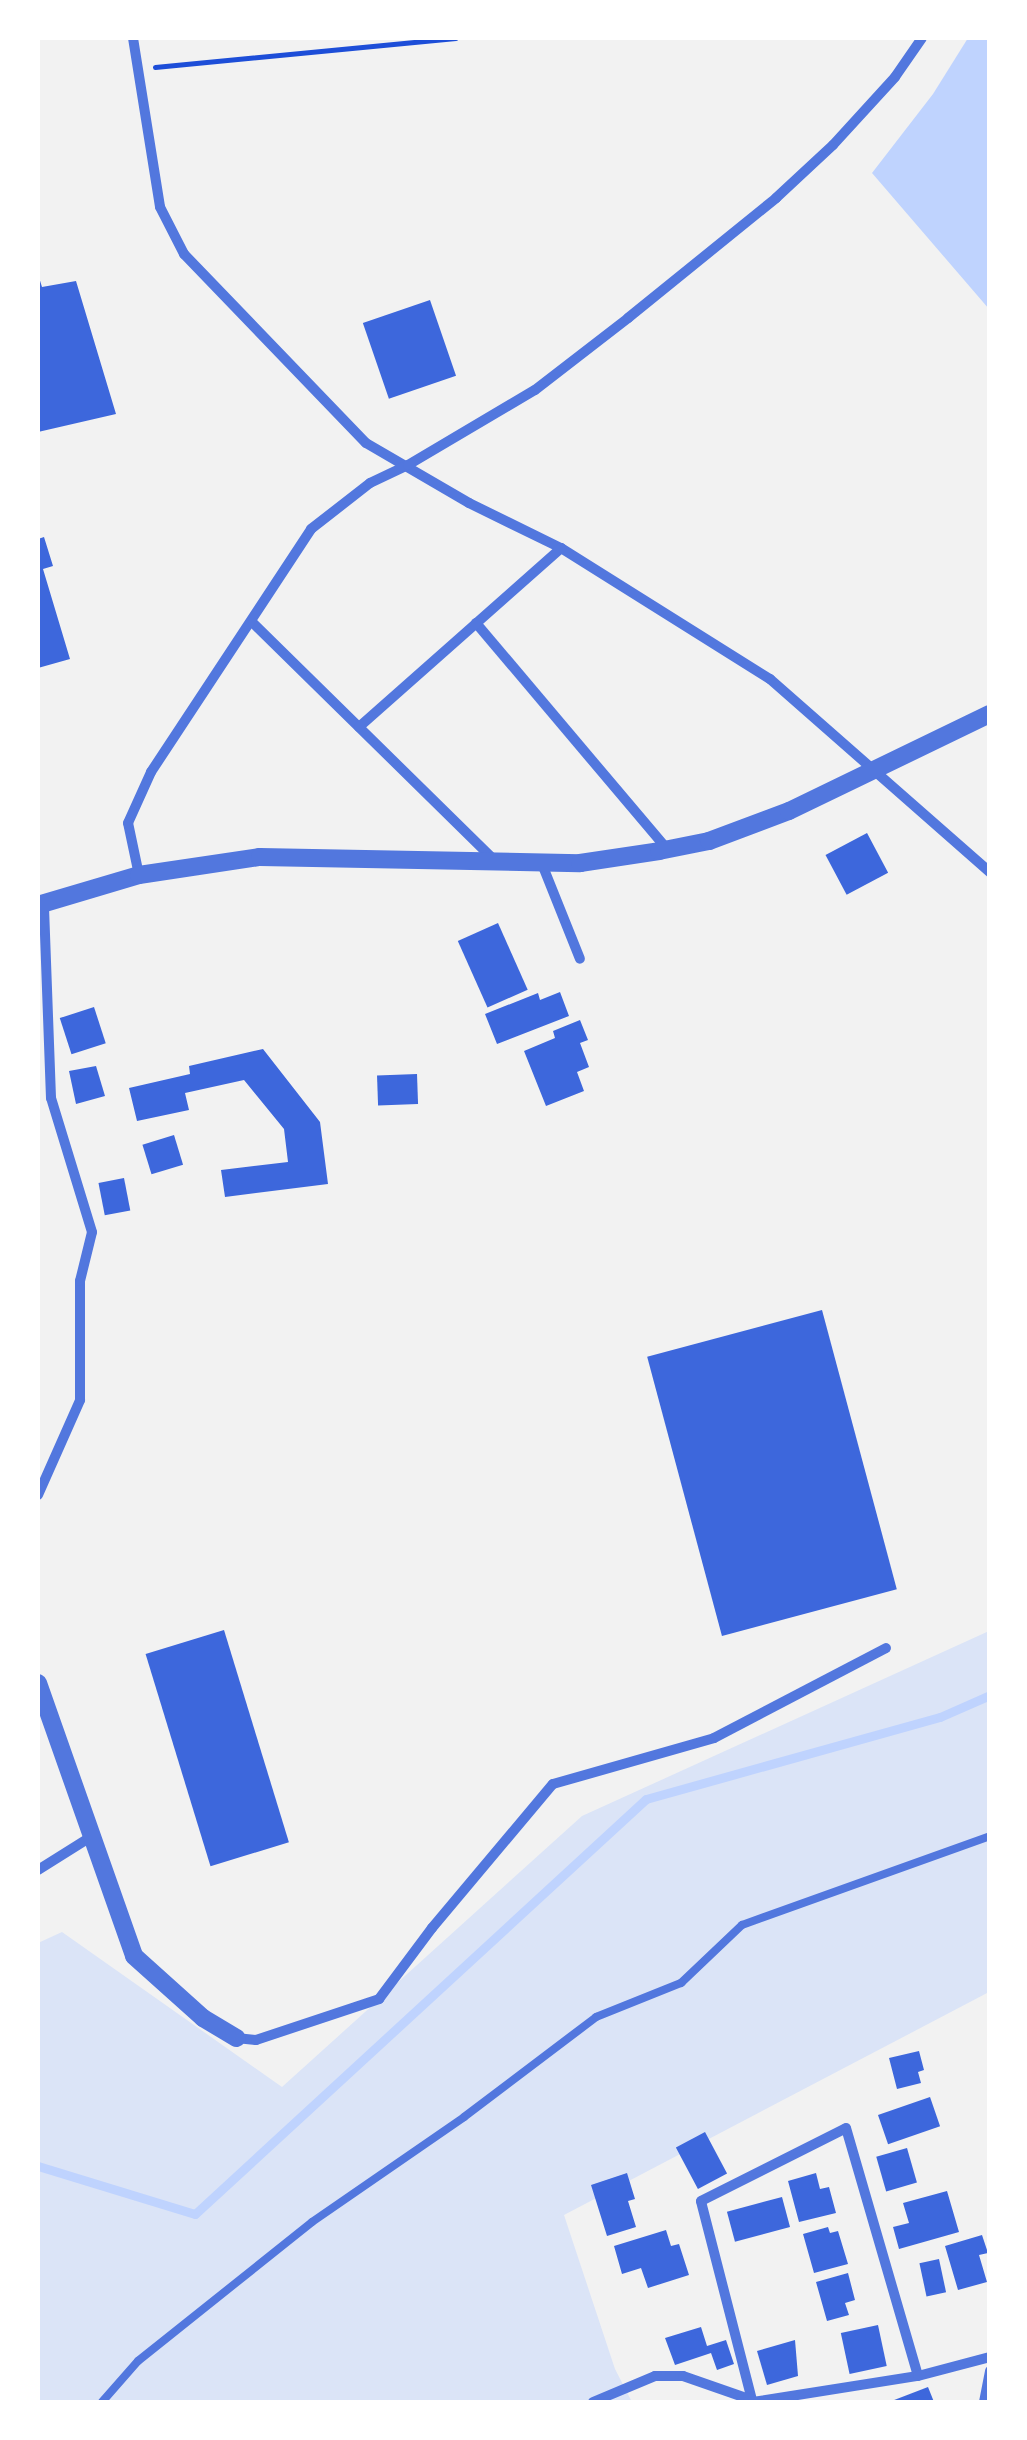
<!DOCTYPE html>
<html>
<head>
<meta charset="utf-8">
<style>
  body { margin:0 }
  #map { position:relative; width:1027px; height:2440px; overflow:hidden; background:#f2f2f2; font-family:Helvetica,sans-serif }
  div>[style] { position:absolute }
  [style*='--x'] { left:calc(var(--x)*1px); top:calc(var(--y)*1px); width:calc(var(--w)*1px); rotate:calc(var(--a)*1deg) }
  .green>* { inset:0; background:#dbe4f7 }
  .water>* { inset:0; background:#bfd3fe }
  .stream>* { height:9px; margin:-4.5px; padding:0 4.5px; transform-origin:4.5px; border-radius:4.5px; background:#bfd3fe }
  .building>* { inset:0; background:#3d67dc; transform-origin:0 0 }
  .path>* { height:5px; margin:-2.5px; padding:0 2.5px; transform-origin:2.5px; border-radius:2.5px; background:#1d4ed8 }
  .service>* { height:8px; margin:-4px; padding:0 4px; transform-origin:4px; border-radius:4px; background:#5277de }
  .minor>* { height:10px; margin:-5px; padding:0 5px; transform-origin:5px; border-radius:5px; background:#5277de }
  .tertiary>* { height:18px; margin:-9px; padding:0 9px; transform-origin:9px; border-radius:9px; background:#5277de }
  span { translate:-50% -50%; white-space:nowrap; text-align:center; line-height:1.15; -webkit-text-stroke:8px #fff; paint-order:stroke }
  .frame { position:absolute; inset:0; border:40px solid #fff; pointer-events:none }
</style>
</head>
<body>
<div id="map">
  <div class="green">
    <i style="clip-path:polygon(989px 1631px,989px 1992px,564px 2215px,615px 2369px,632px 2402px,38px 2402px,38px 1943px,62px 1932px,282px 2087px,582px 1816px)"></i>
  </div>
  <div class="water">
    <i style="clip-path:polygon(968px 38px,989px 38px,989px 309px,872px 173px,933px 94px)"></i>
  </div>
  <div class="stream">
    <i style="--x:38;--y:2166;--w:164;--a:17"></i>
    <i style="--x:195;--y:2214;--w:613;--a:-42.62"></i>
    <i style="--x:646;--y:1799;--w:305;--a:-15.6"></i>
    <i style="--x:940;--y:1717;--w:55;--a:-23.7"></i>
  </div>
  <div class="building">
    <i style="clip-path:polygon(38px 274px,42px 287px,76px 281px,116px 414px,38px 432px)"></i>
    <i style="left:430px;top:300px;width:80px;height:71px;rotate:71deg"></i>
    <i style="clip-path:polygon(44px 537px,53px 566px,43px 569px,70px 659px,38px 668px,38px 539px)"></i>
    <i style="left:867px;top:833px;width:45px;height:47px;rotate:62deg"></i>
    <i style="left:498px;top:923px;width:73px;height:44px;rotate:66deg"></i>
    <i style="clip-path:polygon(560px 992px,569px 1016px,497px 1044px,485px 1014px,538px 993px,540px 1000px)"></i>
    <i style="left:94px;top:1007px;width:38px;height:36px;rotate:72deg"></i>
    <i style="clip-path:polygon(580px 1020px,588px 1040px,580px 1043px,589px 1067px,577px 1072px,584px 1091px,546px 1106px,524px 1051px,555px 1038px,553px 1031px)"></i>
    <i style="clip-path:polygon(263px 1049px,320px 1122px,328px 1184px,225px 1197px,221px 1170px,288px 1162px,284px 1129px,244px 1080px,185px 1093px,189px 1110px,137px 1121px,129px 1088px,190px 1074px,189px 1066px)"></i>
    <i style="clip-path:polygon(96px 1066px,105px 1096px,76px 1104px,69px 1071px)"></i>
    <i style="left:417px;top:1074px;width:30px;height:40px;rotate:88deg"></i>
    <i style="left:174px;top:1135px;width:31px;height:33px;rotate:73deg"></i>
    <i style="left:124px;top:1178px;width:33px;height:26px;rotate:79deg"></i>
    <i style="left:822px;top:1310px;width:289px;height:181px;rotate:75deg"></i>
    <i style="left:224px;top:1630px;width:222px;height:82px;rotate:73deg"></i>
    <i style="clip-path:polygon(919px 2051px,924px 2070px,918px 2072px,921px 2083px,897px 2089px,889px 2058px)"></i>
    <i style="left:930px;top:2097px;width:31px;height:55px;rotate:71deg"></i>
    <i style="left:705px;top:2132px;width:47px;height:33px;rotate:62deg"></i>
    <i style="left:907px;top:2148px;width:36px;height:32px;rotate:74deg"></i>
    <i style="clip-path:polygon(627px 2173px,635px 2199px,628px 2201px,636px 2227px,607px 2236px,591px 2185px)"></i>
    <i style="clip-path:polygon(816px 2173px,820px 2189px,829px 2187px,836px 2213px,799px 2222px,788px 2181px)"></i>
    <i style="clip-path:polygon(947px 2191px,959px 2232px,899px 2249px,893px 2227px,909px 2223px,903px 2203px)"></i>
    <i style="left:782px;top:2197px;width:31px;height:57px;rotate:75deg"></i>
    <i style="clip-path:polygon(828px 2227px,830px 2233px,838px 2231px,848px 2264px,814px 2273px,803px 2234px)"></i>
    <i style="clip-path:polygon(666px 2230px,671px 2246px,679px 2244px,689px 2275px,648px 2288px,641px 2268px,622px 2274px,614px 2246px)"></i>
    <i style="clip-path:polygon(982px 2235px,988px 2253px,979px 2255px,987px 2282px,958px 2290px,945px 2246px)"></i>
    <i style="left:939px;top:2259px;width:34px;height:20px;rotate:78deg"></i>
    <i style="clip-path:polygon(848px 2273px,855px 2300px,845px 2303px,849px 2315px,827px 2321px,816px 2282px)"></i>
    <i style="left:878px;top:2325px;width:42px;height:38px;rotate:78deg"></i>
    <i style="clip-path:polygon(701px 2327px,707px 2346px,726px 2340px,734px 2364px,717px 2370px,711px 2353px,675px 2365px,665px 2338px)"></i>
    <i style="clip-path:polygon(795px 2340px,798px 2376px,767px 2385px,757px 2351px)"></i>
    <i style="clip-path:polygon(928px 2387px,934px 2402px,889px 2402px)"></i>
  </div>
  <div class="path">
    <i style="--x:155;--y:67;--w:302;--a:-5.5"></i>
  </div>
  <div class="service">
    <i style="--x:102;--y:2402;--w:55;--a:-48.7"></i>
    <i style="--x:138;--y:2361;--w:223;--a:-38.6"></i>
    <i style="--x:312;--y:2222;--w:185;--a:-34.6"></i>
    <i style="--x:464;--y:2117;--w:166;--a:-37.1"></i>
    <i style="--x:596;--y:2017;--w:92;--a:-21.8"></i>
    <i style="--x:681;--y:1983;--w:84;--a:-43.6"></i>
    <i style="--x:742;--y:1925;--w:263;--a:-19.7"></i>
  </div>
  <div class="minor">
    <i style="--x:133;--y:38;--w:171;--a:80.9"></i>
    <i style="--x:160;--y:207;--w:53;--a:62.9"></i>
    <i style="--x:184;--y:254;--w:262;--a:46.1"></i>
    <i style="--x:366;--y:443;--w:119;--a:30.2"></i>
    <i style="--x:469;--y:503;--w:102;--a:26.1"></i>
    <i style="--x:561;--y:548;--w:247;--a:32.1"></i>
    <i style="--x:770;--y:679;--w:293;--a:41.3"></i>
    <i style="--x:252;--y:622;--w:339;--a:44.5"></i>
    <i style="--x:476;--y:623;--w:296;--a:49.8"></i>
    <i style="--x:359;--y:727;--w:270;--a:-41.5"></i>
    <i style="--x:542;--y:864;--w:102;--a:68.2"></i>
    <i style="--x:139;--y:875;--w:53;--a:-101.9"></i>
    <i style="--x:128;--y:823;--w:56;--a:-65.7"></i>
    <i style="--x:151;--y:772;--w:291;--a:-56.6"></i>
    <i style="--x:311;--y:529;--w:75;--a:-37.9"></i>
    <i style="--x:370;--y:483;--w:42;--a:-25.3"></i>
    <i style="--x:408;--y:465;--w:147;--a:-30.6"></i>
    <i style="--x:535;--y:390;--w:118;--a:-37.7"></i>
    <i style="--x:628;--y:318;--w:191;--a:-39"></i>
    <i style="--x:776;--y:198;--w:78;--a:-42.9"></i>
    <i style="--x:833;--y:145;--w:92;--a:-47.6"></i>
    <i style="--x:895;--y:77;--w:47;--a:-55.3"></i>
    <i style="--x:38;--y:1495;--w:104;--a:-66.1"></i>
    <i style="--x:80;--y:1400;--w:119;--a:-90"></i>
    <i style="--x:80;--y:1281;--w:50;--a:-76.2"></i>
    <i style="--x:92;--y:1232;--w:140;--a:-107"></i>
    <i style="--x:51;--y:1098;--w:195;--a:-92.1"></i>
    <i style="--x:38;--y:1870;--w:64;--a:-32.2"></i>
    <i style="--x:236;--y:2038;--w:20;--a:6"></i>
    <i style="--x:256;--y:2040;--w:130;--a:-18.4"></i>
    <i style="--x:379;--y:1999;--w:89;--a:-53.3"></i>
    <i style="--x:432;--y:1928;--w:188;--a:-50"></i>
    <i style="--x:553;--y:1784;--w:167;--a:-15.9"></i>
    <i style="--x:714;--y:1738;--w:194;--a:-27.6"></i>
    <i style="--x:752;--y:2400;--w:205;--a:-104.4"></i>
    <i style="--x:701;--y:2201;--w:162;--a:-26.7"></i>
    <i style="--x:846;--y:2128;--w:258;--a:73.8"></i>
    <i style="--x:593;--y:2402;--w:67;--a:-22.8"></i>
    <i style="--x:655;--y:2376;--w:28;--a:0"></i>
    <i style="--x:683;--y:2376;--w:73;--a:19.2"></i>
    <i style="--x:753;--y:2402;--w:167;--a:-9"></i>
    <i style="--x:918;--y:2376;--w:74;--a:-14.8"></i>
    <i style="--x:984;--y:2402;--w:32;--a:-79"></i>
  </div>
  <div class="tertiary">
    <i style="--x:38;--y:905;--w:105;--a:-16.5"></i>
    <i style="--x:139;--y:875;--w:122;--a:-8.5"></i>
    <i style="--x:260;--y:857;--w:320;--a:1.1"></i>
    <i style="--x:580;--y:863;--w:80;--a:-8.6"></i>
    <i style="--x:659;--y:851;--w:51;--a:-11.3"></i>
    <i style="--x:709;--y:841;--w:85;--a:-20.6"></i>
    <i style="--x:789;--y:811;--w:223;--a:-25.8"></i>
    <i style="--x:38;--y:1683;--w:289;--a:70.6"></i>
    <i style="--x:134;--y:1956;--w:93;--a:41.9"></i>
    <i style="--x:203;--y:2018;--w:39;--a:31"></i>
  </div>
  <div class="frame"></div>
</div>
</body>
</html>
